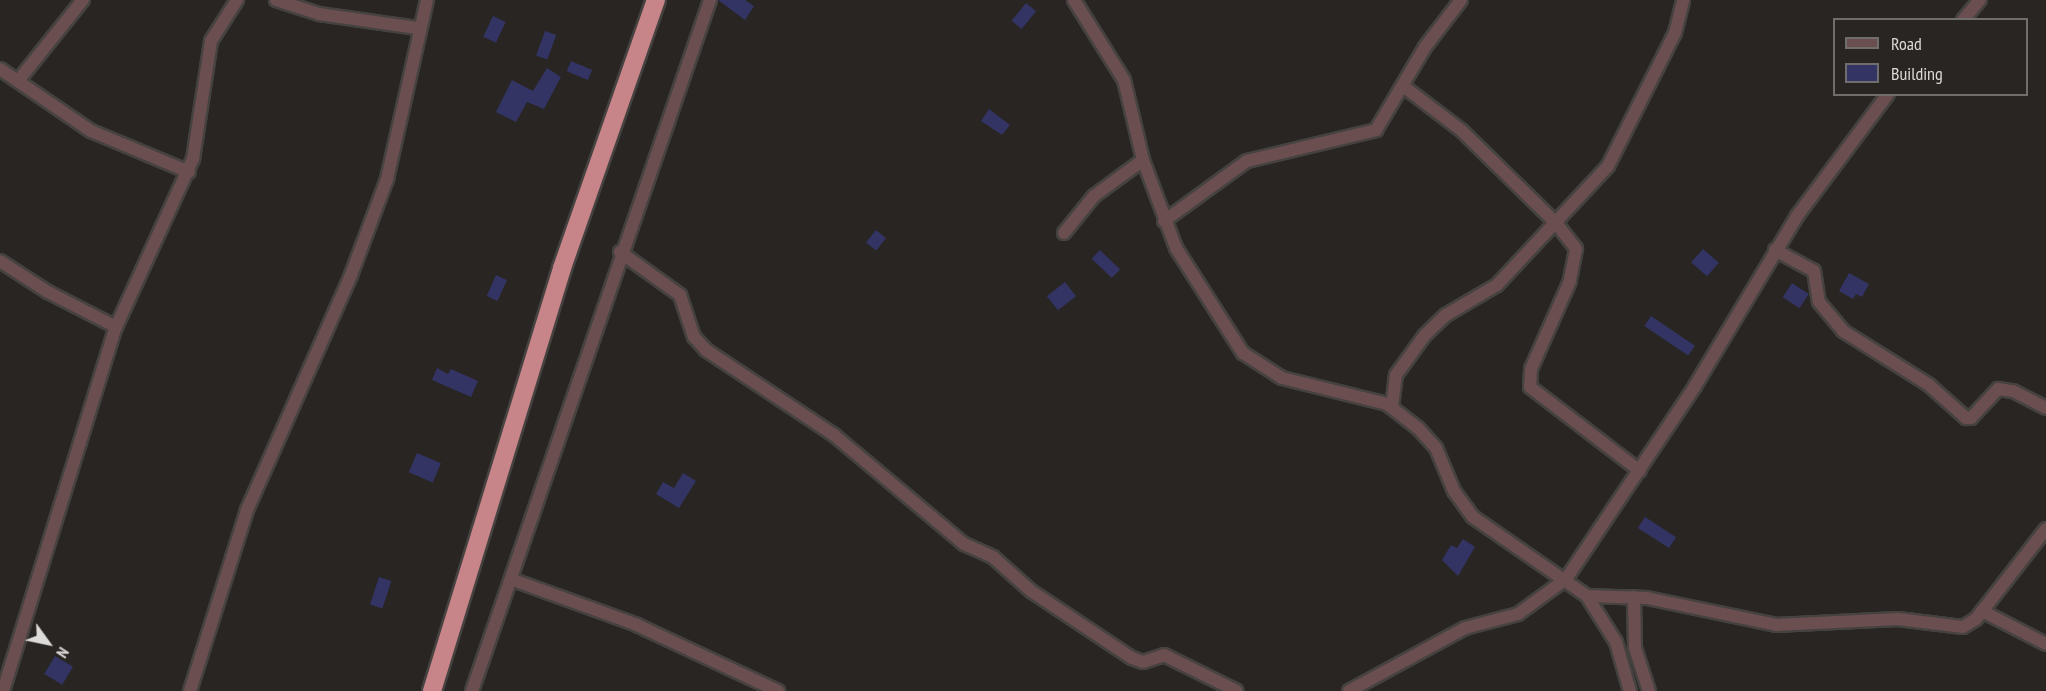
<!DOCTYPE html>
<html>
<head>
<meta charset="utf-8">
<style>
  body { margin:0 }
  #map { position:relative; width:2046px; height:691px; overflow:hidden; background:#282523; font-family:"PT Sans Narrow",sans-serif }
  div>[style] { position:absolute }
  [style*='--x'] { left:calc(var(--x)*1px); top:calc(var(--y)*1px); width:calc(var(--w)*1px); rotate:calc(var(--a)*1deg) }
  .building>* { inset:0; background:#333464; transform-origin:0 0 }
  .roads { filter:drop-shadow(2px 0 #454240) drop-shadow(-2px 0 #454240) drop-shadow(0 2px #454240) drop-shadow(0 -2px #454240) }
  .street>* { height:12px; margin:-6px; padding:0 6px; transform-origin:6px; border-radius:6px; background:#6a4e50 }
  .highway>* { height:18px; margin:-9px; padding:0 9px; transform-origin:9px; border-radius:9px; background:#c78489 }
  span { translate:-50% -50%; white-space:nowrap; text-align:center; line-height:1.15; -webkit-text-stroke:6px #282523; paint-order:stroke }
  .legend { position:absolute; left:1833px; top:18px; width:195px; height:78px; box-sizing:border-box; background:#282523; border:2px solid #706e6c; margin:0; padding:8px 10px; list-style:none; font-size:18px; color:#dddbd9 }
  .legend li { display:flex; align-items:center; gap:12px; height:30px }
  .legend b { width:30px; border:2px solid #706e6c }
  .north { position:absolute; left:18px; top:613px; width:60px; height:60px; -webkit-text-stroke:4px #282523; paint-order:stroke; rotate:123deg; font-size:16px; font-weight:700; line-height:24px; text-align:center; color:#dddbd9 }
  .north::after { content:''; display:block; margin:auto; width:21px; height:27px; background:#dddbd9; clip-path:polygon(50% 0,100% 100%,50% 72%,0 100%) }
</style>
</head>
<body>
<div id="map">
  <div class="building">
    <i style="clip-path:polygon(718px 0,745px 0,754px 6px,745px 20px)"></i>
    <i style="left:1026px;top:3px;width:13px;height:23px;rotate:39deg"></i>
    <i style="left:493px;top:16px;width:14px;height:23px;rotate:25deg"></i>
    <i style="left:545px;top:31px;width:12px;height:26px;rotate:20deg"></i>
    <i style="left:571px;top:61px;width:23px;height:11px;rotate:23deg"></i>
    <i style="clip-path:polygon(547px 68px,561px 77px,544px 109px,527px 102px,516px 122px,496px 112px,512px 80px,533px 91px)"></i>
    <i style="clip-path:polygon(989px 109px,1010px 125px,1002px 135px,981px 121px)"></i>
    <i style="left:876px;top:230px;width:13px;height:16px;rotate:39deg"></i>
    <i style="left:1703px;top:249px;width:21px;height:18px;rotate:41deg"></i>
    <i style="left:1100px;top:250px;width:28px;height:12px;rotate:44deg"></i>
    <i style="clip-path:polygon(1849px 273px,1869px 284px,1862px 297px,1856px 294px,1853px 299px,1839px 291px)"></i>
    <i style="left:496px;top:275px;width:12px;height:23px;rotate:24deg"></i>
    <i style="left:1065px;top:282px;width:18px;height:23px;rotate:52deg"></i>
    <i style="left:1792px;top:283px;width:20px;height:17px;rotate:33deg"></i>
    <i style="left:1651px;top:316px;width:53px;height:12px;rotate:34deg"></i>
    <i style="clip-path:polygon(437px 368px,448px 374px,451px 369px,478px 381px,471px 397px,432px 380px)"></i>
    <i style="left:417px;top:453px;width:26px;height:21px;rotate:23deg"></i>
    <i style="clip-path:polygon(683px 473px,696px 481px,679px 508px,656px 494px,663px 482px,674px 488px)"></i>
    <i style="left:1645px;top:517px;width:37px;height:13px;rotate:33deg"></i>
    <i style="clip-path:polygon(1463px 539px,1475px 547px,1458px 576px,1442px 560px,1451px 545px,1457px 548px)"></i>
    <i style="left:379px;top:577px;width:13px;height:29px;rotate:18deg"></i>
    <i style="left:55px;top:656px;width:21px;height:21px;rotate:31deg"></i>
  </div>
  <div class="roads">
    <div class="street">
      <i style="--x:276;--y:0;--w:45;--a:18"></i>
      <i style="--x:319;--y:14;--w:99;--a:8.1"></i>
      <i style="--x:1074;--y:0;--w:94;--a:58"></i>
      <i style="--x:1124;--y:80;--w:82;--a:76.6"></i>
      <i style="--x:1143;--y:160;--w:94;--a:69.4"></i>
      <i style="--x:1176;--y:248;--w:125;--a:57.5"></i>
      <i style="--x:1243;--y:353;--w:46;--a:32.7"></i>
      <i style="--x:1282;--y:378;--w:108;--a:13.9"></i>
      <i style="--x:1387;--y:404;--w:39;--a:38"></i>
      <i style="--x:1418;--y:428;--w:27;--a:48"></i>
      <i style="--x:1436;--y:448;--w:47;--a:67.3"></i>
      <i style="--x:1454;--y:491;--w:32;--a:54"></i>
      <i style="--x:1473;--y:517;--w:139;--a:34.7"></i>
      <i style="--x:1587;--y:596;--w:54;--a:57.8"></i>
      <i style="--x:1616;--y:642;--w:51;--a:74.1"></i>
      <i style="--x:1963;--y:20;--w:26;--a:-50"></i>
      <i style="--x:0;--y:69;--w:110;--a:34.3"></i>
      <i style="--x:91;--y:131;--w:106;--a:22.7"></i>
      <i style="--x:18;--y:81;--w:104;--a:-51.3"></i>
      <i style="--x:1403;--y:86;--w:74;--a:37.3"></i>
      <i style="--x:1462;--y:131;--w:132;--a:44.4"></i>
      <i style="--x:1556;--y:223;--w:33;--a:52"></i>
      <i style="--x:1576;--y:249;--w:33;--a:101"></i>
      <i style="--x:1570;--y:281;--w:96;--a:113.9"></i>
      <i style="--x:1531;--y:369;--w:18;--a:93"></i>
      <i style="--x:1530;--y:387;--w:138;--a:37.4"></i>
      <i style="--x:1164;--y:221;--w:102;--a:-35.9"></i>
      <i style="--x:1247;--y:161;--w:133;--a:-13.5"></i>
      <i style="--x:1376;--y:130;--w:96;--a:-59.4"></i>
      <i style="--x:1425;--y:47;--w:59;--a:-52.5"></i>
      <i style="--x:1064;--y:233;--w:48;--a:-51"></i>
      <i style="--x:1094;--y:196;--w:61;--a:-36.3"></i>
      <i style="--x:1775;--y:250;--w:44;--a:28.3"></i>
      <i style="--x:1814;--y:271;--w:31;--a:81"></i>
      <i style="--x:1819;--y:302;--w:38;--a:50"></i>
      <i style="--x:1843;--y:331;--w:102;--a:32.1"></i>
      <i style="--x:1929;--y:385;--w:50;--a:41.7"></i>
      <i style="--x:1966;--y:418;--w:5;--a:0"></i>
      <i style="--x:1971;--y:418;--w:40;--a:-47"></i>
      <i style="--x:1998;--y:389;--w:15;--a:8"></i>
      <i style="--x:2013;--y:391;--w:37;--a:27"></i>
      <i style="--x:620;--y:252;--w:74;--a:35.6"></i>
      <i style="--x:680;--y:295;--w:44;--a:71.6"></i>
      <i style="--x:694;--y:337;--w:18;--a:47"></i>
      <i style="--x:706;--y:350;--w:154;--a:33.6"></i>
      <i style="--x:834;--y:435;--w:170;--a:40"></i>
      <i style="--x:964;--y:544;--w:32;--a:24"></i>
      <i style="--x:993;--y:557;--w:51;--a:41.8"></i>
      <i style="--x:1031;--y:591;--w:121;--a:33.6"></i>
      <i style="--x:1132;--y:658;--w:12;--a:20"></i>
      <i style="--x:1143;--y:662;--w:22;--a:-18"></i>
      <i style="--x:1164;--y:655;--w:81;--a:26.3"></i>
      <i style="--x:0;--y:261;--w:57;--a:32.9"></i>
      <i style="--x:48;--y:292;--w:76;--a:27.2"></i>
      <i style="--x:1392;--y:407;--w:32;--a:-83"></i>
      <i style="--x:1396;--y:375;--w:49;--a:-54.1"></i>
      <i style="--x:1425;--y:335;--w:29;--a:-44"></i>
      <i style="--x:1446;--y:315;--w:59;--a:-30.5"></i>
      <i style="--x:1497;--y:285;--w:163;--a:-47"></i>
      <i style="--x:1608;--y:166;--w:149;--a:-63.3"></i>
      <i style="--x:1675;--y:33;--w:34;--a:-76"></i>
      <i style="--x:513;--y:580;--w:132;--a:19.9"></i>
      <i style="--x:637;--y:625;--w:156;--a:25.1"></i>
      <i style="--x:1587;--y:596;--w:60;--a:1.9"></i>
      <i style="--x:1647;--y:598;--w:132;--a:11.8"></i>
      <i style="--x:1776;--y:625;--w:122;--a:-2.8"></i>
      <i style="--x:1898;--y:619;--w:65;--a:7"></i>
      <i style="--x:1963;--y:627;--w:15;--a:-32"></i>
      <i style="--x:1976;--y:619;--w:114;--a:-52.1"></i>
      <i style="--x:1634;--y:597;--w:51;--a:88.9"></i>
      <i style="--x:1635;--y:648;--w:45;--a:72"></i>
      <i style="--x:1982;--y:611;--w:72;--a:27.3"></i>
      <i style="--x:3;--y:691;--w:381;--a:-72.8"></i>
      <i style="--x:116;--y:327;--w:185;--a:-65.4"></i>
      <i style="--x:193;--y:159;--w:119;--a:-81.3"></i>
      <i style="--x:211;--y:41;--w:49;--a:-57.6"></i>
      <i style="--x:190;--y:691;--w:190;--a:-72.5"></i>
      <i style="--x:247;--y:510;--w:257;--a:-66.1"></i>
      <i style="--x:351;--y:275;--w:103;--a:-69.4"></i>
      <i style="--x:387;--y:179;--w:183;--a:-77.4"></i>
      <i style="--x:472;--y:691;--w:731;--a:-70.99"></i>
      <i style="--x:1349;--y:691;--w:132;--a:-28.5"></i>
      <i style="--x:1465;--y:628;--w:55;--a:-14.8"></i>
      <i style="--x:1518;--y:614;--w:59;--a:-36.1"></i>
      <i style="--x:1566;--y:579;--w:232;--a:-56.2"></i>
      <i style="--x:1695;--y:386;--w:198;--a:-59"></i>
      <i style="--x:1797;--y:216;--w:152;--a:-53.3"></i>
    </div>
    <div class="highway">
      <i style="--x:432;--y:691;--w:443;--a:-72.9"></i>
      <i style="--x:562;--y:268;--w:284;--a:-70.7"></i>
    </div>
  </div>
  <ul class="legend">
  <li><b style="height:8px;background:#6a4e50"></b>Road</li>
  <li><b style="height:16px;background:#333464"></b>Building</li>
  </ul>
  <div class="north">N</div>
</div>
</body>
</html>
